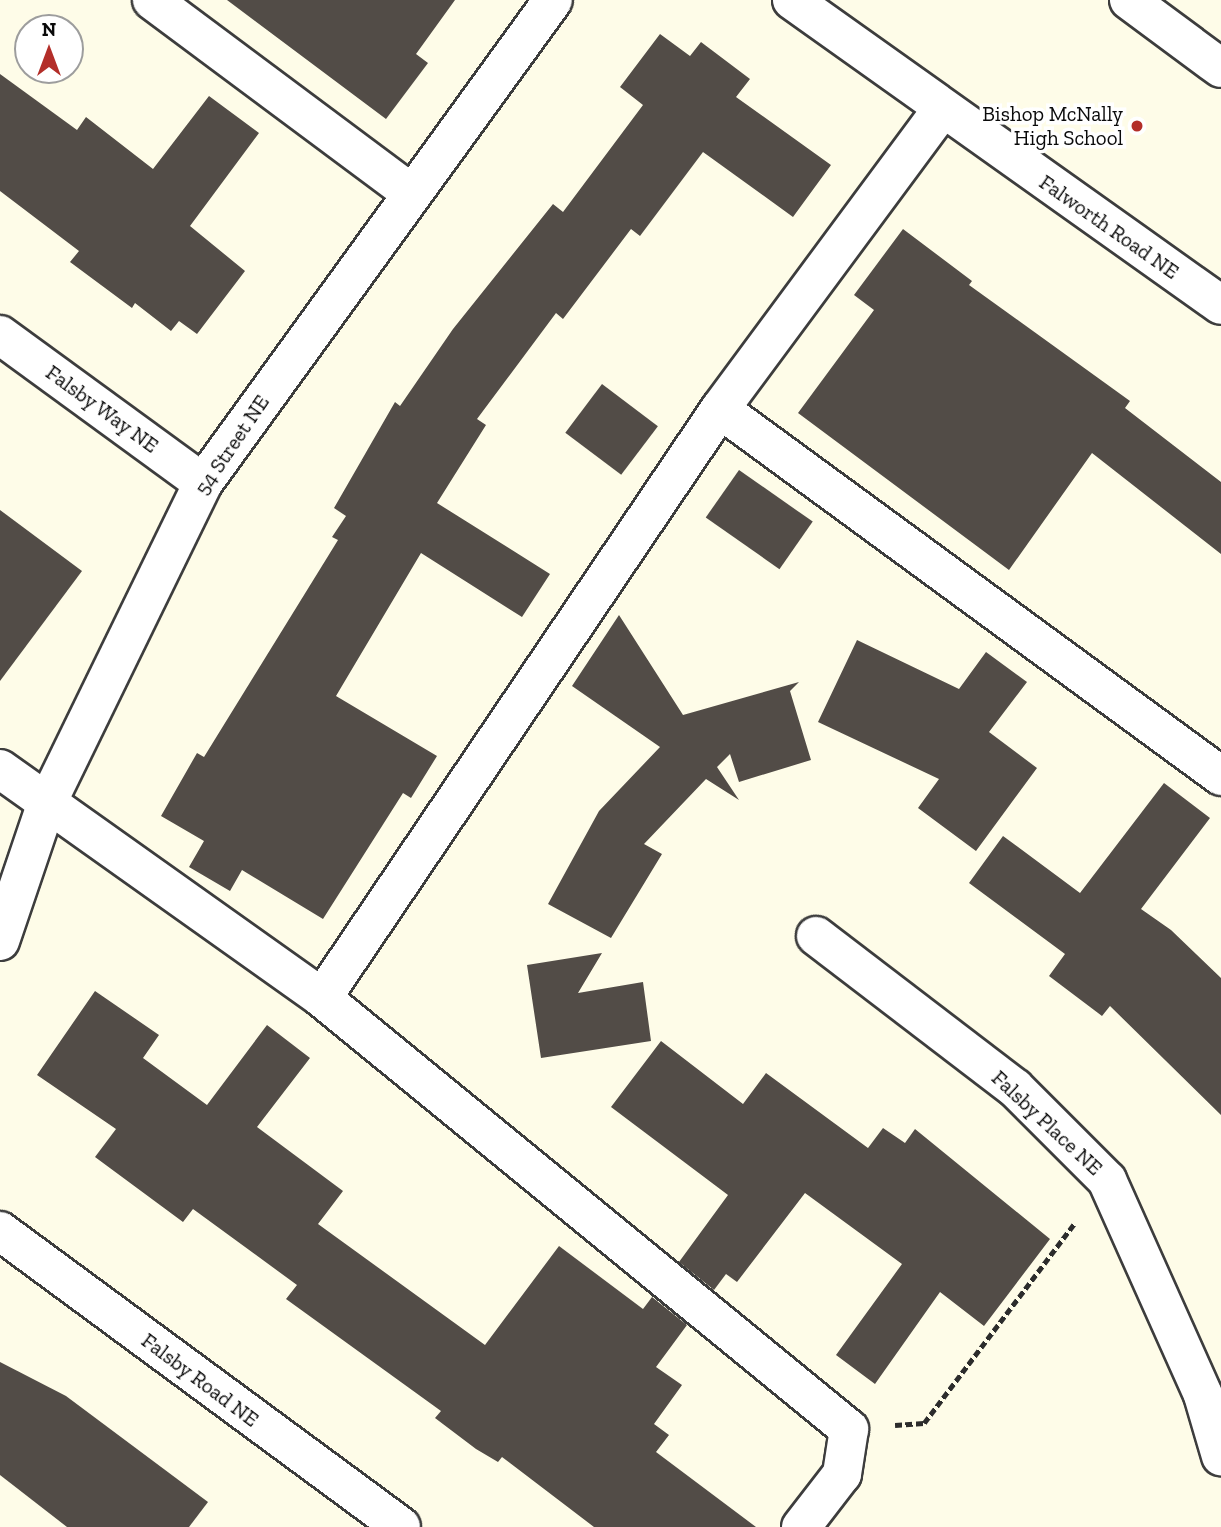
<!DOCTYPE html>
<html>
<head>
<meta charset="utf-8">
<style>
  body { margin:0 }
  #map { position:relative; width:1221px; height:1527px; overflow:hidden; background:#fefce8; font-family:"Zilla Slab",serif }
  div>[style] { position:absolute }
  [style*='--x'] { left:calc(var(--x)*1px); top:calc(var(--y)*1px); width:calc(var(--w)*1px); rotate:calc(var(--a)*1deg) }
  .building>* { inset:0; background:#524c47; transform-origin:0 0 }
  .path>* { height:4.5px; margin-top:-2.25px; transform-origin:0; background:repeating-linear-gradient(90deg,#2c2c2c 0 7px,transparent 0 10.5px) }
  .roads { filter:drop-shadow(2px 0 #3d3d3d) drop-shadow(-2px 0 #3d3d3d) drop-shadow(0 2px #3d3d3d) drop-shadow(0 -2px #3d3d3d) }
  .minor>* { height:38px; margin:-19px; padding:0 19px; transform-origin:19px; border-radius:19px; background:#fff }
  .dots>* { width:19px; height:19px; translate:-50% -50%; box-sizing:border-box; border:4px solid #fff; border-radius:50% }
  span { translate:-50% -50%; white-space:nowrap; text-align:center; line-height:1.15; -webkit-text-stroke:7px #fff; paint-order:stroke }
  .poi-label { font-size:21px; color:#0a0a0a }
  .right { translate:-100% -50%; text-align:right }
  .street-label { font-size:21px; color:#0a0a0a }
  .north { position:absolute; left:14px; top:14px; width:70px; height:70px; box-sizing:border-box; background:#fff; border:2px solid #9d9d9d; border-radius:50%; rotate:0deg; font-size:19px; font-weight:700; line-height:28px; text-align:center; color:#0a0a0a }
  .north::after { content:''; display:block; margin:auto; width:24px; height:32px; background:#b32e29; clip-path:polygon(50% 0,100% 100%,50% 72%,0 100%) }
</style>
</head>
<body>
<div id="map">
  <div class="building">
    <i style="clip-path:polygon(227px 0,455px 0,416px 54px,428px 63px,386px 119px)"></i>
    <i style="clip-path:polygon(660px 34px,690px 56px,701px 42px,750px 79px,736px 97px,831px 165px,793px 217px,703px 152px,640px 236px,631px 229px,563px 319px,556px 313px,477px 419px,486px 425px,437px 503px,550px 574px,522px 617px,421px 553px,336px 696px,437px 756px,411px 798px,403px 793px,323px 919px,242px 870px,230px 891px,189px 867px,204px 841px,161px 816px,197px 753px,204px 757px,338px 540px,332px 537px,346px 516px,334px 508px,395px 402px,400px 406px,453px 329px,553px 204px,563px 212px,643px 105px,620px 87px)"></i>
    <i style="clip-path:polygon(0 74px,77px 130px,86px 117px,153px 169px,209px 96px,259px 133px,190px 226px,245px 271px,197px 334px,179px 321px,171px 331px,135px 303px,132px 308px,70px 262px,79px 251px,0 191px)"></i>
    <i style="clip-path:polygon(903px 229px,972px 281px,969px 285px,1130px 401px,1125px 408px,1221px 482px,1221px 554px,1092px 453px,1009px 570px,798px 413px,874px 310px,854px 295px)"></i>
    <i style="left:602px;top:384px;width:70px;height:61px;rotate:37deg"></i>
    <i style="left:739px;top:470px;width:90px;height:58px;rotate:35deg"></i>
    <i style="clip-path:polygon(0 510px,82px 571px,0 681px)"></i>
    <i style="clip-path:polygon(619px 615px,683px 715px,799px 682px,790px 691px,811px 760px,739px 782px,730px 754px,717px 767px,739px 800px,706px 779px,644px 844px,662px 854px,611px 938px,548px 904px,599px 811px,660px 747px,572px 686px)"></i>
    <i style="clip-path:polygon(857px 640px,959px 689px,986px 652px,1027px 682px,989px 732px,1037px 768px,976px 851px,918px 808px,939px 779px,818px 722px)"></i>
    <i style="clip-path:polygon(1164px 783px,1210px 818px,1141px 909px,1171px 930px,1221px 978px,1221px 1115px,1110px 1006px,1102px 1016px,1049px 976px,1065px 954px,969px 883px,1003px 836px,1080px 893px)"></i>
    <i style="clip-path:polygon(602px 953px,578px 993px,643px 982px,651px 1041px,541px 1058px,527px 965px)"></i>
    <i style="clip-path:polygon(95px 991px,159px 1035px,143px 1058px,207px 1105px,267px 1025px,310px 1058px,257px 1127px,343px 1191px,318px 1224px,485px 1345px,559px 1246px,643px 1309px,652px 1297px,687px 1325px,656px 1367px,682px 1385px,654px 1424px,669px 1435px,656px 1452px,756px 1527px,594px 1527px,502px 1457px,498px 1462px,476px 1449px,435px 1418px,441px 1411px,286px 1299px,297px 1285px,193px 1209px,183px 1222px,95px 1157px,116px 1129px,37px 1075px)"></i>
    <i style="clip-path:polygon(661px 1041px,743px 1104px,766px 1073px,868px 1148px,883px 1128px,905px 1143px,915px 1129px,1050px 1239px,984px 1326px,940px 1292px,875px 1384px,836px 1355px,902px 1264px,805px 1193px,737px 1282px,726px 1274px,714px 1290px,679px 1262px,728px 1195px,611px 1107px)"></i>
    <i style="clip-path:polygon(0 1362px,66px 1396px,208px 1502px,189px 1527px,67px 1527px,0 1475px)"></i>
  </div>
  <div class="path">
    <i style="--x:895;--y:1425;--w:29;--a:-4"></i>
    <i style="--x:924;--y:1423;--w:249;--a:-53"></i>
  </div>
  <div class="roads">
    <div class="minor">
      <i style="--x:152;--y:0;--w:323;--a:36.7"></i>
      <i style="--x:792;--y:0;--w:526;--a:35.41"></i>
      <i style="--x:1129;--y:0;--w:114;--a:36.5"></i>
      <i style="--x:0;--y:335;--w:251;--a:36.1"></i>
      <i style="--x:720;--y:409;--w:372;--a:-53.5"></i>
      <i style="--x:0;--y:769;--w:395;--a:35.4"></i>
      <i style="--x:322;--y:998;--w:711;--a:-55.95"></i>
      <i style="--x:720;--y:409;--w:621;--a:36.22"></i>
      <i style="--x:816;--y:936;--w:250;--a:37.4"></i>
      <i style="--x:1015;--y:1088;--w:130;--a:45"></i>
      <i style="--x:1107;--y:1180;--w:235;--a:65.9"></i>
      <i style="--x:1203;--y:1395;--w:64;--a:73.6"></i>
      <i style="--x:0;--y:941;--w:144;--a:-71.3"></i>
      <i style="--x:46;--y:805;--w:358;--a:-64"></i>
      <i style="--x:203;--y:483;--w:596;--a:-54.07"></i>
      <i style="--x:322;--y:998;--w:681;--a:39.28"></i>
      <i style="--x:849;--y:1429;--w:46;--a:98.8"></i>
      <i style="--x:842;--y:1474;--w:67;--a:127.7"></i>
      <i style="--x:0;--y:1231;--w:498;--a:36.4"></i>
    </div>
  </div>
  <div class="dots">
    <i style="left:1137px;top:126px;background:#b32e29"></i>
  </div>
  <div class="poi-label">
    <span class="right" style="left:1123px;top:126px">Bishop McNally<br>High School</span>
  </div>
  <div class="street-label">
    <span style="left:1109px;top:227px;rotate:35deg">Falworth Road NE</span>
    <span style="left:102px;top:409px;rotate:36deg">Falsby Way NE</span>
    <span style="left:232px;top:445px;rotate:-56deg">54 Street NE</span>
    <span style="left:1047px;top:1123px;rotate:43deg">Falsby Place NE</span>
    <span style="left:200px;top:1380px;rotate:37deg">Falsby Road NE</span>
  </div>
  <div class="north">N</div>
</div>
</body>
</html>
